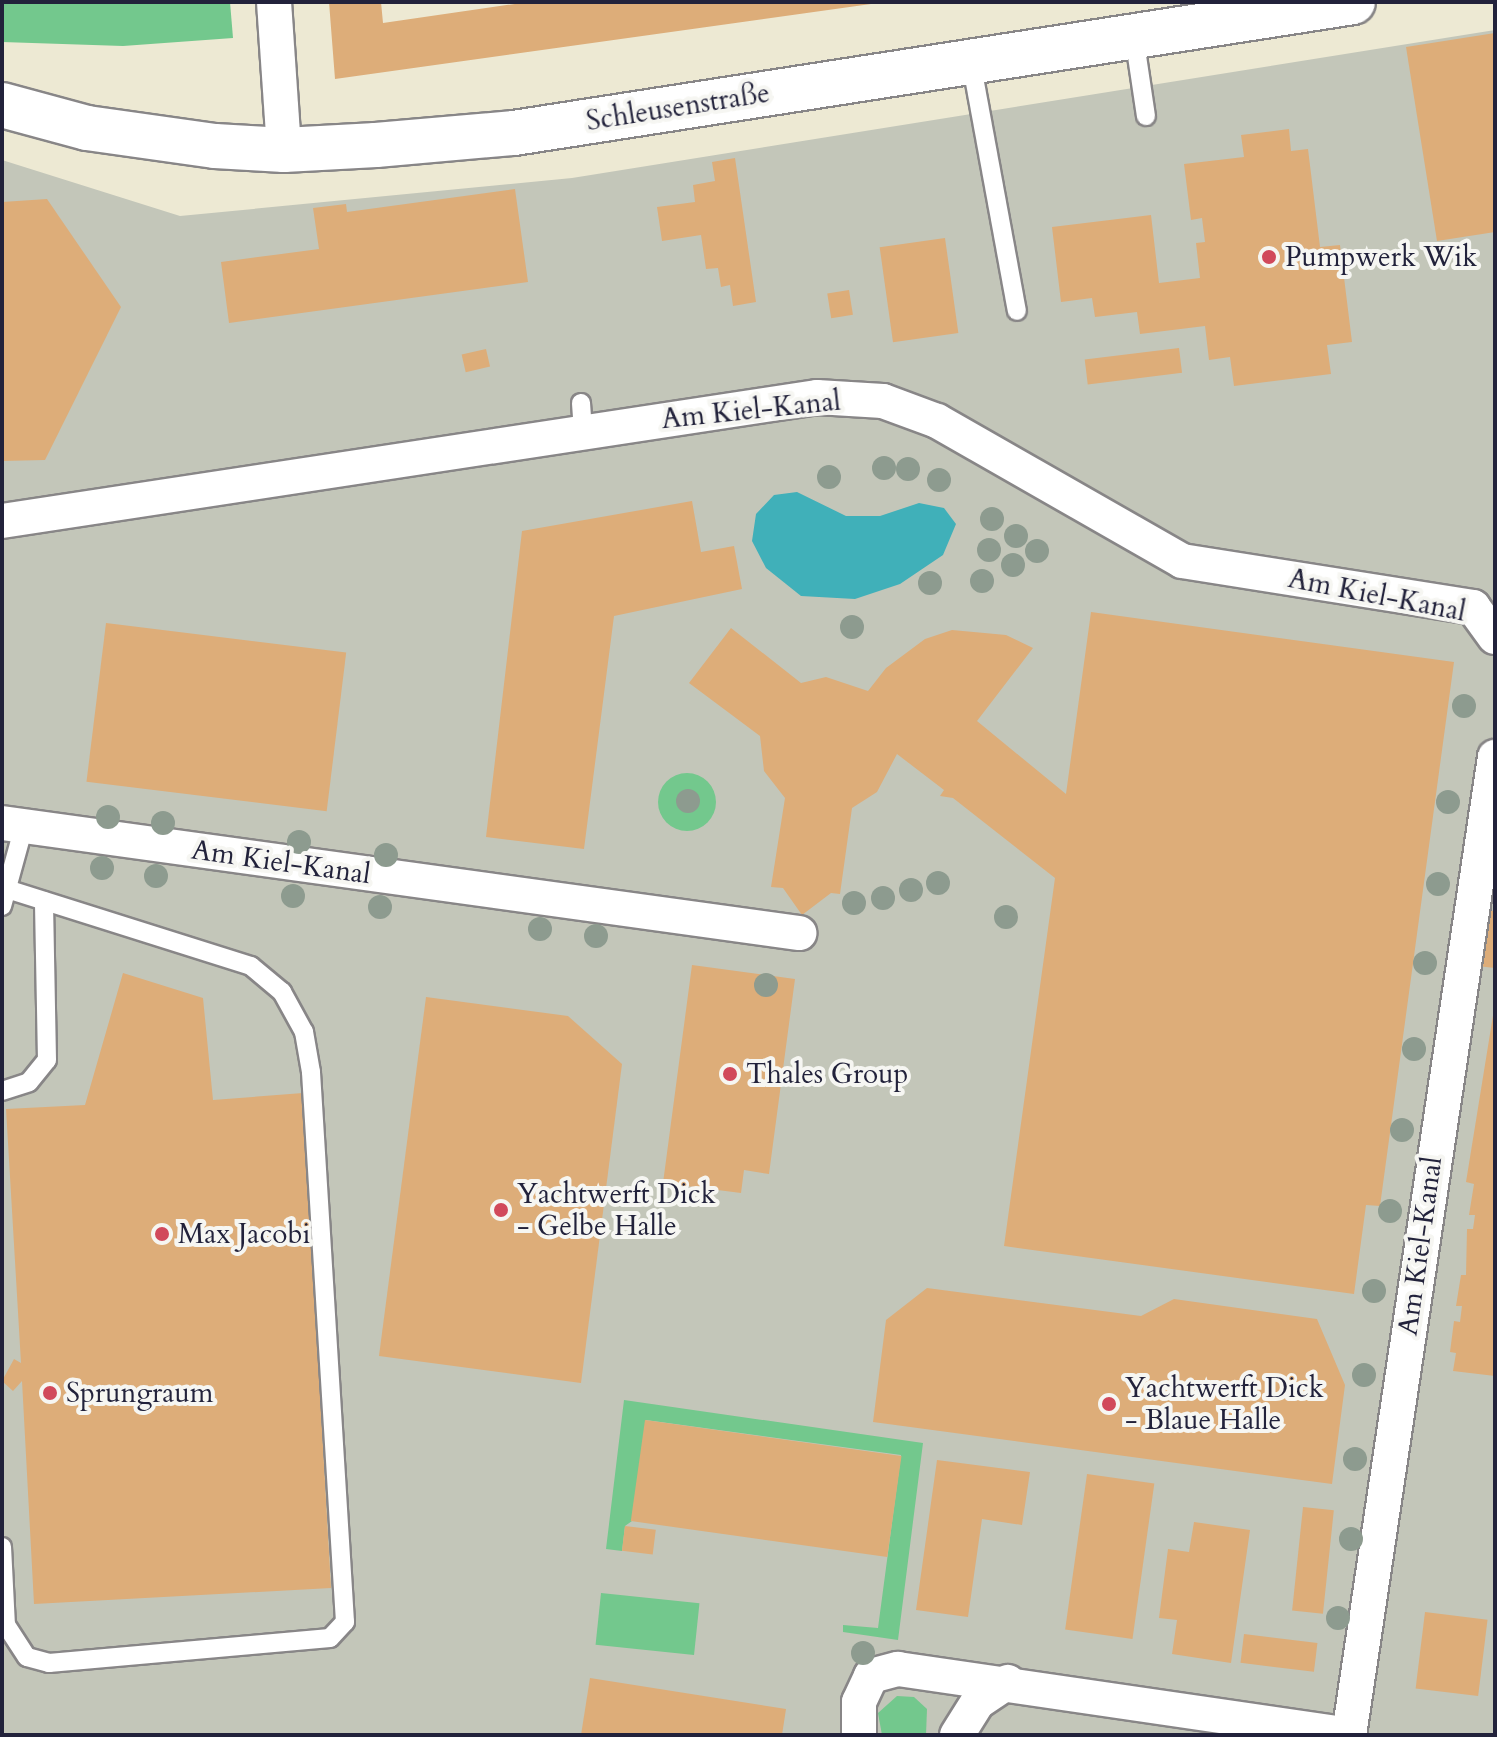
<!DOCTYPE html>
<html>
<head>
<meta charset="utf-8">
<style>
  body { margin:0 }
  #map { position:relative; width:1497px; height:1737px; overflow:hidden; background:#ede9d3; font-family:Cardo,serif }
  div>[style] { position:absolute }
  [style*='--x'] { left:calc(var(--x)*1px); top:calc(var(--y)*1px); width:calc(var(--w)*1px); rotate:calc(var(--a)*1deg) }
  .industrial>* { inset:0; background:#c3c6b9 }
  .green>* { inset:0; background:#73c88d; transform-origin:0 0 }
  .round { border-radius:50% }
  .water>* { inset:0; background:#40b0b9 }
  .building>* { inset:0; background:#ddad79; transform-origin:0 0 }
  .roads { filter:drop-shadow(2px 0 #888687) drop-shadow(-2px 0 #888687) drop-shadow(0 2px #888687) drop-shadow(0 -2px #888687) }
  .service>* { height:18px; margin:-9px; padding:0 9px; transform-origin:9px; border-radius:9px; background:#fff }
  .minor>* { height:34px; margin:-17px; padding:0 17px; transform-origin:17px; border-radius:17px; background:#fff }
  .tertiary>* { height:44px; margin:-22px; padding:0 22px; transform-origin:22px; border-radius:22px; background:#fff }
  .trees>* { width:24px; height:24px; margin:-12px; border-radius:50%; background:#8d9b8f }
  .dots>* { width:22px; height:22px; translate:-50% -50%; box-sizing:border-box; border:4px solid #f6f6f2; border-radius:50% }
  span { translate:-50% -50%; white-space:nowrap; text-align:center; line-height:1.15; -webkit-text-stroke:8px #f6f6f2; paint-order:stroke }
  .street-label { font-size:28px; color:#22223b }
  .poi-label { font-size:28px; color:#22223b }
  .left { translate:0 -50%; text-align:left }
  .frame { position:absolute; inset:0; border:4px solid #22223b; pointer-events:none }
</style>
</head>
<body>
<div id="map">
  <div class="industrial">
    <i style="clip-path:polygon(1495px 30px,1495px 1735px,2px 1735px,2px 160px,180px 216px,572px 178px)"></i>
  </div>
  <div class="green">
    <i style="clip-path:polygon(2px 2px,230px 2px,233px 38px,123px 46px,2px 42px)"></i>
    <i class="round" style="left:658px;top:773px;width:58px;height:58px"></i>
    <i style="clip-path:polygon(624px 1400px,923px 1443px,898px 1640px,843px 1632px,843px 1625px,878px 1628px,901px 1455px,646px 1420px,632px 1521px,625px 1526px,622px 1551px,606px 1549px)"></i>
    <i style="left:601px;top:1593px;width:99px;height:52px;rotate:6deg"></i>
    <i style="clip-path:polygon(897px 1696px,914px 1697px,927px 1709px,926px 1735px,882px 1735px,878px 1713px)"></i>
  </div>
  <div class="water">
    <i style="clip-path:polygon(797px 492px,846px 516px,880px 516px,919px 503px,944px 508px,956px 524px,943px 555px,900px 584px,855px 599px,801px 596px,766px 568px,752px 541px,756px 514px,774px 495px)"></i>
  </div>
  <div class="building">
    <i style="clip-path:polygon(329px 2px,381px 2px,383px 23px,528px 2px,871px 4px,335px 79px)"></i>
    <i style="clip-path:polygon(1495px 33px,1495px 232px,1437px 241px,1406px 47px)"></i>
    <i style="clip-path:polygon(1289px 129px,1291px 151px,1308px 149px,1320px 247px,1340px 245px,1352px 342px,1327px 345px,1331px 374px,1234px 386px,1230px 357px,1209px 360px,1205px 326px,1140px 334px,1137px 312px,1095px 317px,1092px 298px,1061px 302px,1052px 227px,1151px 215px,1159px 283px,1200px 278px,1196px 243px,1205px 242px,1202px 218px,1191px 220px,1184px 164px,1244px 157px,1241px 135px)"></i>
    <i style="clip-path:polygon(735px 158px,756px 302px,733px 306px,730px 285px,721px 287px,718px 268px,706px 269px,701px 235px,662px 241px,657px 207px,695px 202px,693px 185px,715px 181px,712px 162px)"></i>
    <i style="clip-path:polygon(515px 189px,528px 282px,229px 323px,221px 262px,319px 249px,313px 208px,346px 204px,347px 212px)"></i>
    <i style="clip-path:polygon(47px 199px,121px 307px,45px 460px,2px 461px,2px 202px)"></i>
    <i style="left:945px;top:238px;width:96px;height:66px;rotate:82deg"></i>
    <i style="left:849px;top:290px;width:25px;height:22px;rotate:81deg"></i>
    <i style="left:1179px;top:348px;width:25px;height:95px;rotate:83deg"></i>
    <i style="left:486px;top:349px;width:18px;height:25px;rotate:77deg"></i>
    <i style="clip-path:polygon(692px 501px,701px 552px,734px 546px,742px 589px,614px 616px,584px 849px,486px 837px,522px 531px)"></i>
    <i style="clip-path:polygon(1091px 612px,1454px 662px,1380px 1206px,1366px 1205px,1354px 1294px,1004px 1246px,1055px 878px,953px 798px,940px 796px,944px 790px,897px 754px,877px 792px,852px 808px,840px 894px,831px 893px,802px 915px,783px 888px,771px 887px,785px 798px,764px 771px,760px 736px,689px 683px,731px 628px,801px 683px,826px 677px,868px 691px,886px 668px,925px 639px,952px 630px,1006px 635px,1033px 648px,977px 721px,1066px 794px)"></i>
    <i style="left:106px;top:623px;width:242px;height:160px;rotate:7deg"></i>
    <i style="clip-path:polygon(1485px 910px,1495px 911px,1495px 968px,1477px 966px)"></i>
    <i style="clip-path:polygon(692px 965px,795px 979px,769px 1174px,744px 1170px,741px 1193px,663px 1183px)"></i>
    <i style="clip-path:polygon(123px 973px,203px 998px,213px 1100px,303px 1093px,331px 1588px,34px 1604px,22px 1381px,13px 1391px,2px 1381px,14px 1359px,21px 1363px,6px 1109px,85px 1105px)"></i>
    <i style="clip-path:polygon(426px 997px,568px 1016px,622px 1064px,581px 1383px,379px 1356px)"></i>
    <i style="clip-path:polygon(1495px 1003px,1495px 1376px,1453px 1371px,1456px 1353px,1450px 1352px,1454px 1321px,1460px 1322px,1462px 1306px,1456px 1306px,1461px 1275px,1466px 1275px,1467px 1229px,1473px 1229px,1475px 1215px,1469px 1215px,1474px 1184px,1466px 1182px)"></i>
    <i style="clip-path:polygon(927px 1288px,1141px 1316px,1174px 1299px,1317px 1319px,1345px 1385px,1332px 1484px,873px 1422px,886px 1320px)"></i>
    <i style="left:645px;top:1420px;width:259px;height:102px;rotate:8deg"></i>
    <i style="clip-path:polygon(937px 1460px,1030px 1472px,1022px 1525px,982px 1519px,968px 1617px,916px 1610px)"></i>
    <i style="left:1087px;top:1474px;width:68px;height:157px;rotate:8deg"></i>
    <i style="left:1303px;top:1507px;width:31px;height:104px;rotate:6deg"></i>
    <i style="clip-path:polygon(1194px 1522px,1250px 1530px,1231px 1663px,1172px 1654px,1177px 1620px,1159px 1618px,1168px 1549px,1189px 1552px)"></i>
    <i style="left:625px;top:1526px;width:31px;height:25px;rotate:7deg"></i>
    <i style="left:1425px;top:1612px;width:63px;height:77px;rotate:7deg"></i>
    <i style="left:1244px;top:1634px;width:74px;height:29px;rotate:7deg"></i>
    <i style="clip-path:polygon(590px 1678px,786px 1709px,782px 1735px,581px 1735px)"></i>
  </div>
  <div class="roads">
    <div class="service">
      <i style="--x:1134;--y:36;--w:81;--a:81.5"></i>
      <i style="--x:971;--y:61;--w:254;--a:79.6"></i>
      <i style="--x:581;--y:403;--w:27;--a:86"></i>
      <i style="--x:2;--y:906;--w:83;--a:-74.6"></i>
      <i style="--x:2;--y:1091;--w:28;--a:-18"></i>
      <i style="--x:29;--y:1082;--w:28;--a:-51"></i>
      <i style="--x:47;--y:1060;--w:159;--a:-91.1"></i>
      <i style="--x:2;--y:1547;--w:78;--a:87.1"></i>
      <i style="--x:6;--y:1625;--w:38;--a:57"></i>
      <i style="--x:27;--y:1657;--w:23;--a:15"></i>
      <i style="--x:49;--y:1663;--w:282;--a:-5.1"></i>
      <i style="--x:330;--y:1638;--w:22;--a:-47"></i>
      <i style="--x:345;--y:1622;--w:551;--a:-93.54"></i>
      <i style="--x:311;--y:1072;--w:41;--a:-99.9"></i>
      <i style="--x:304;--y:1032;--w:46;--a:-118.8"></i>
      <i style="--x:282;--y:992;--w:40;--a:-140"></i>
      <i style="--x:251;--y:966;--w:256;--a:-162.5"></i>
    </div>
    <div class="minor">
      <i style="--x:274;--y:2;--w:148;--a:86.1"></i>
      <i style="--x:2;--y:521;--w:824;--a:-8.65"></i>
      <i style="--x:817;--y:397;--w:66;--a:3.5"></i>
      <i style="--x:883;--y:401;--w:58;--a:20.3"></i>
      <i style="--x:937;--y:421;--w:282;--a:29.7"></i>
      <i style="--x:1182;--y:561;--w:295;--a:9"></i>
      <i style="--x:1473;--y:607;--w:37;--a:54"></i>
      <i style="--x:2;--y:823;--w:805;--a:7.86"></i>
      <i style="--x:859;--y:1735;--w:33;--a:-90"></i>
      <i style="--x:859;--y:1702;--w:29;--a:-65"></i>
      <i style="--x:871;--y:1676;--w:28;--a:-15"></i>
      <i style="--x:898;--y:1669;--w:455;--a:8.3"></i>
      <i style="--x:957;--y:1735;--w:39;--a:-58"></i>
      <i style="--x:978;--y:1702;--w:36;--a:-34"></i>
      <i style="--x:1349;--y:1735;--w:989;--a:-81.51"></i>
    </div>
    <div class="tertiary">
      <i style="--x:2;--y:105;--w:88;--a:15.1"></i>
      <i style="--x:87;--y:128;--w:129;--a:8"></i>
      <i style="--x:215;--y:146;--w:69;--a:3.3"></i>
      <i style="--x:284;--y:150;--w:92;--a:-3.1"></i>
      <i style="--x:376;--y:145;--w:139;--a:-5"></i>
      <i style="--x:514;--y:133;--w:849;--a:-8.87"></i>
    </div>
  </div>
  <div class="trees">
    <i style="left:884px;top:468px"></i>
    <i style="left:908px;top:469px"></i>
    <i style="left:829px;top:477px"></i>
    <i style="left:939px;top:480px"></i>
    <i style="left:992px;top:519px"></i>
    <i style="left:1016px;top:536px"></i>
    <i style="left:989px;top:550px"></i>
    <i style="left:1037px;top:551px"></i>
    <i style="left:1013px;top:565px"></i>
    <i style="left:982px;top:581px"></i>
    <i style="left:930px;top:583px"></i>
    <i style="left:852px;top:627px"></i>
    <i style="left:1464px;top:706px"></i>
    <i style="left:688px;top:801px"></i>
    <i style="left:1448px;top:802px"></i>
    <i style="left:108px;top:817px"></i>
    <i style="left:163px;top:823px"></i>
    <i style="left:299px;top:842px"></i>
    <i style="left:386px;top:855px"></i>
    <i style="left:102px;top:868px"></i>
    <i style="left:156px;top:876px"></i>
    <i style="left:938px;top:883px"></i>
    <i style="left:1438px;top:884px"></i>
    <i style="left:911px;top:890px"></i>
    <i style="left:293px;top:896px"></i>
    <i style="left:883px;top:898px"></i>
    <i style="left:854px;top:903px"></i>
    <i style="left:380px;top:907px"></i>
    <i style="left:1006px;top:917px"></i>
    <i style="left:540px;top:929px"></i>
    <i style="left:596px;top:936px"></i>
    <i style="left:1425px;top:963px"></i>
    <i style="left:766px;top:985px"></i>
    <i style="left:1414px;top:1049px"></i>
    <i style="left:1402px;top:1130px"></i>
    <i style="left:1390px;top:1211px"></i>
    <i style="left:1374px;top:1291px"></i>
    <i style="left:1364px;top:1375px"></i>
    <i style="left:1355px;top:1459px"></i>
    <i style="left:1351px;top:1539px"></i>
    <i style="left:1338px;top:1618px"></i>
    <i style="left:863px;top:1653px"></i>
  </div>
  <div class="dots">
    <i style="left:1269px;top:257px;background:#d1495b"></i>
    <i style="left:730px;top:1074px;background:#d1495b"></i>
    <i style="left:501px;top:1210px;background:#d1495b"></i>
    <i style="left:162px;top:1234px;background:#d1495b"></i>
    <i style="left:50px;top:1393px;background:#d1495b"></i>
    <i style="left:1109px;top:1404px;background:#d1495b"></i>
  </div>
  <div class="street-label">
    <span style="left:678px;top:107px;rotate:-9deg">Schleusenstraße</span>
    <span style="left:751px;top:410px;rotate:-6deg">Am Kiel-Kanal</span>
    <span style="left:1377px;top:595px;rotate:11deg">Am Kiel-Kanal</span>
    <span style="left:281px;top:862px;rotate:8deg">Am Kiel-Kanal</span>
    <span style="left:1420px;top:1246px;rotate:-82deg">Am Kiel-Kanal</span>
  </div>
  <div class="poi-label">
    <span class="left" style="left:1285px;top:257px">Pumpwerk Wik</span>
    <span class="left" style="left:746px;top:1074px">Thales Group</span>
    <span class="left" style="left:517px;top:1210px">Yachtwerft Dick<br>- Gelbe Halle</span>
    <span class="left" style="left:178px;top:1234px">Max Jacobi</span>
    <span class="left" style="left:1125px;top:1404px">Yachtwerft Dick<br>- Blaue Halle</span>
    <span class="left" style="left:66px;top:1393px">Sprungraum</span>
  </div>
  <div class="frame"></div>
</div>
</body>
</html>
